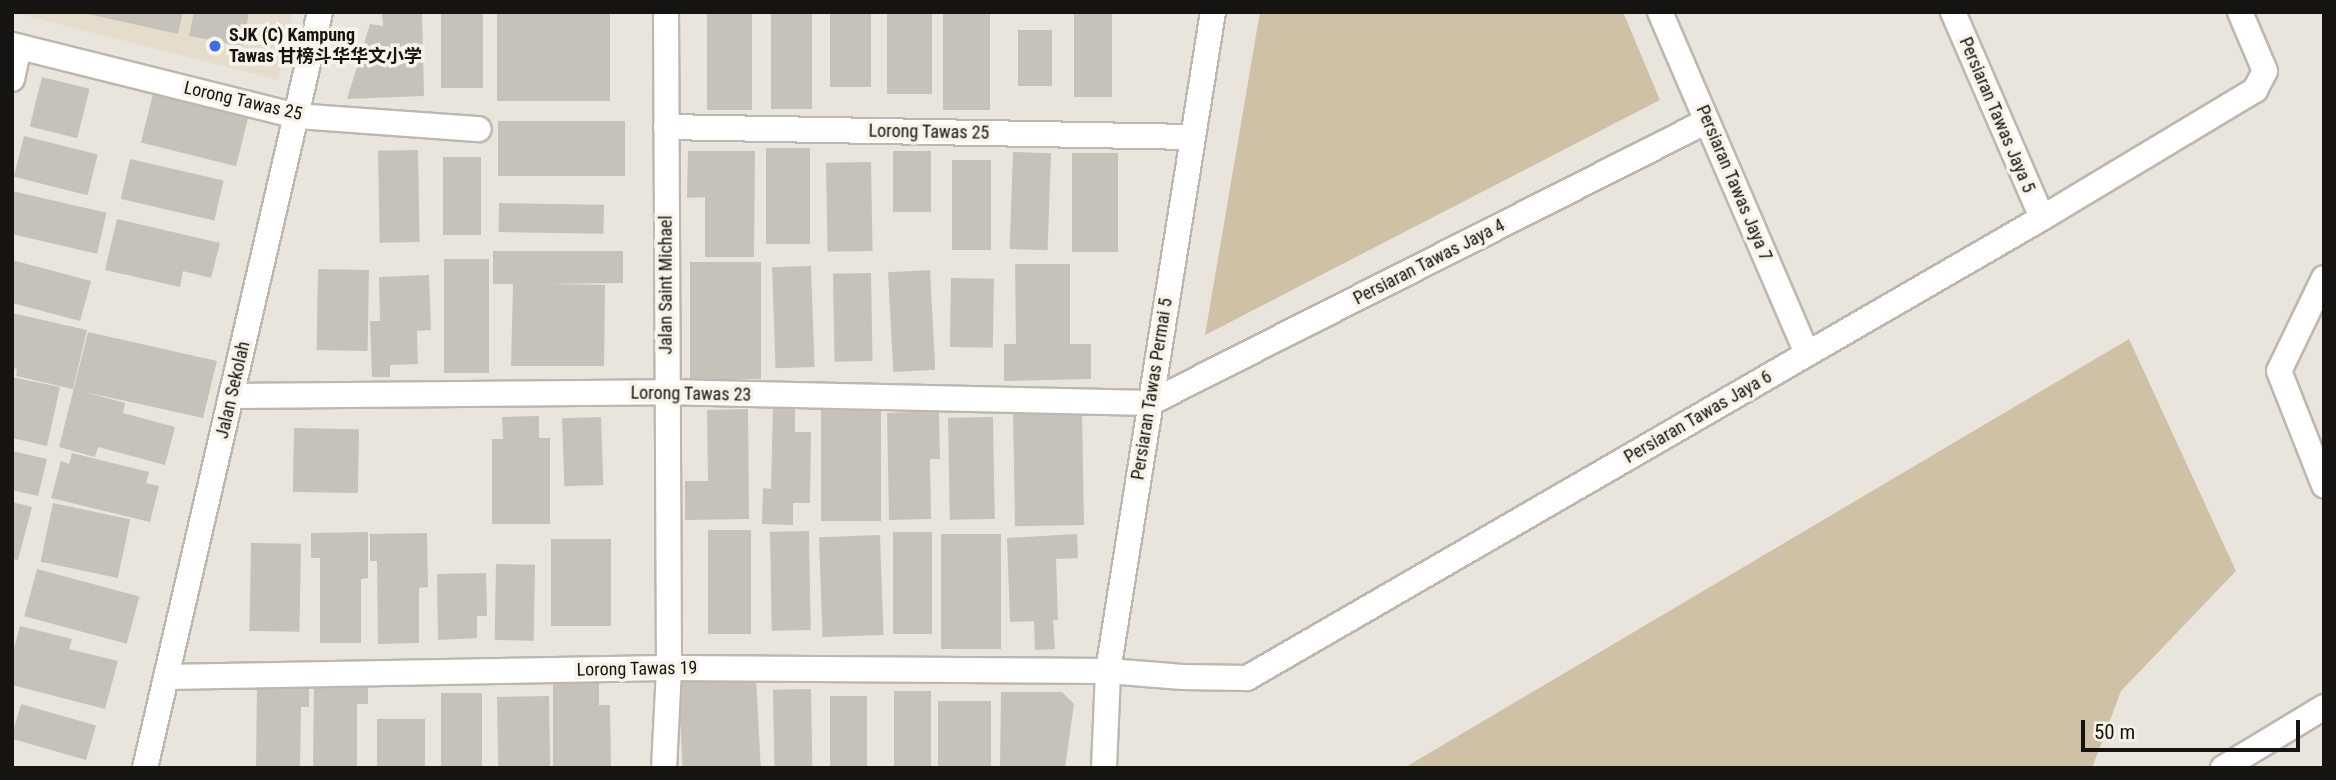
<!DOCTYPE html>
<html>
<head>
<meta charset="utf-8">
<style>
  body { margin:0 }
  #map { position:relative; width:2336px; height:780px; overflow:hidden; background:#eae5dc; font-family:"Roboto Condensed","Noto Sans SC",sans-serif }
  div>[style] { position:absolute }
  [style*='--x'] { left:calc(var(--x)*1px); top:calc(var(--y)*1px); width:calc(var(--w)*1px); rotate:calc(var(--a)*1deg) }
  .built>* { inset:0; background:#e5dccc }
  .green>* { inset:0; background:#cfc1a6 }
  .building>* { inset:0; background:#c7c2b9; transform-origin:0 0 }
  .roads { filter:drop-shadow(2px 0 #bdb8af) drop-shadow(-2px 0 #bdb8af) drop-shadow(0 2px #bdb8af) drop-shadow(0 -2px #bdb8af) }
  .minor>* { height:24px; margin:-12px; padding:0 12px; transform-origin:12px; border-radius:12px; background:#fff }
  .dots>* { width:19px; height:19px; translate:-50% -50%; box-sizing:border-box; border:4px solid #f8f3e9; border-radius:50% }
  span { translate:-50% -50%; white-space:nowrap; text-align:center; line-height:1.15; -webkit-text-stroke:7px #f8f3e9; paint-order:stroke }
  .poi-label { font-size:18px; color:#161411; font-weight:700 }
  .left { translate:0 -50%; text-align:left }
  .street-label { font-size:18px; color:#161411 }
  .frame { position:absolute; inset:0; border:14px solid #161411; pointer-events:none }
  .scale { position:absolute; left:2081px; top:720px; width:219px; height:32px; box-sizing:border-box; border:4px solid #161411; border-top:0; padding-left:9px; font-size:21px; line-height:24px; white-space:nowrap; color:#161411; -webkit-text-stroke:5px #f8f3e9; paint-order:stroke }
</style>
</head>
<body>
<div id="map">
  <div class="built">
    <i style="clip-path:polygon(12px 12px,293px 12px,278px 80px)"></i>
  </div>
  <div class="green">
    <i style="clip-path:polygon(1260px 12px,1623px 12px,1660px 100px,1205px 335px)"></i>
    <i style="clip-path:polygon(2129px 339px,2236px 571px,2121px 691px,2092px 768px,1404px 768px)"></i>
  </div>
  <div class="building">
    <i style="clip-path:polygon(79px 12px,183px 12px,178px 34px)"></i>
    <i style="clip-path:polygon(194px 12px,249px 12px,243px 46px,189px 36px)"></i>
    <i style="left:441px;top:12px;width:42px;height:76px"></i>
    <i style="left:497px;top:12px;width:113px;height:89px"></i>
    <i style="left:707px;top:12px;width:45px;height:98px"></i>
    <i style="left:771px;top:12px;width:41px;height:97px"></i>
    <i style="left:830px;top:12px;width:41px;height:75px"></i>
    <i style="left:887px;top:12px;width:45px;height:82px"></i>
    <i style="left:943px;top:12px;width:47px;height:98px"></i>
    <i style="left:1074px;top:12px;width:38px;height:85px"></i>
    <i style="clip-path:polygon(382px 13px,422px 13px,424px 96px,347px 99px,370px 24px,383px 26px)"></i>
    <i style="left:1018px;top:30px;width:34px;height:56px"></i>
    <i style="left:42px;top:77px;width:49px;height:51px;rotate:14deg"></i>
    <i style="left:153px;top:94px;width:98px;height:50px;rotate:14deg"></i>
    <i style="left:498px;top:121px;width:127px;height:55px"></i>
    <i style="left:24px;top:136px;width:76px;height:42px;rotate:14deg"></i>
    <i style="left:766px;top:148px;width:44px;height:96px"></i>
    <i style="left:418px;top:150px;width:92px;height:40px;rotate:89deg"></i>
    <i style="clip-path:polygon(688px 151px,755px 151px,754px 257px,705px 257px,705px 197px,687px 198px)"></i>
    <i style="left:893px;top:151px;width:38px;height:61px"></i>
    <i style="left:1013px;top:152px;width:38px;height:97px;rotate:2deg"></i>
    <i style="left:1072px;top:153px;width:46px;height:99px"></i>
    <i style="left:443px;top:157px;width:38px;height:78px"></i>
    <i style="left:130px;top:159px;width:96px;height:41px;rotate:13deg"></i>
    <i style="left:952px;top:160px;width:39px;height:90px"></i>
    <i style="left:871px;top:162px;width:89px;height:45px;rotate:89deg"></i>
    <i style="left:12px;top:191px;width:97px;height:42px;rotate:13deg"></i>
    <i style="left:499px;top:203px;width:105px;height:29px;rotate:1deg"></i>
    <i style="clip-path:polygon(117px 219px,220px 243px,211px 278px,183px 271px,180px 287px,105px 270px)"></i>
    <i style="clip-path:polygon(493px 251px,623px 251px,623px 283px,548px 284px,605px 285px,604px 366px,511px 366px,513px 284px,493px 284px)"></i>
    <i style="left:444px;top:259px;width:45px;height:114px"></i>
    <i style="clip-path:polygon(12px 260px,91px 281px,80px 321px,12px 303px)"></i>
    <i style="left:761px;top:262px;width:117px;height:71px;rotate:90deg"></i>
    <i style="clip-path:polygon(1015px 264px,1070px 264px,1070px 344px,1091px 344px,1091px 379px,1004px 381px,1004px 344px,1016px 344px)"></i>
    <i style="left:811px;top:266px;width:101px;height:39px;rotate:88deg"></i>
    <i style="left:318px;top:269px;width:51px;height:81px;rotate:1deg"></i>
    <i style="left:930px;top:270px;width:100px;height:42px;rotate:87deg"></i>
    <i style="left:871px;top:273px;width:88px;height:38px;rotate:89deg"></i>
    <i style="clip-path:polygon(429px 275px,431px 330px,417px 331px,418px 364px,390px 365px,390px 377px,372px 377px,370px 321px,380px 321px,379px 277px)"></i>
    <i style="left:951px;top:278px;width:43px;height:69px;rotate:1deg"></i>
    <i style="clip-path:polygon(12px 313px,87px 330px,73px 389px,16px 376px,17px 369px,12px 368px)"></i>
    <i style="clip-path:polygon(88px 332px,217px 361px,203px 418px,85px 392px,125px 403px,123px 413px,175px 427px,165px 465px,98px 447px,95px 457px,59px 447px)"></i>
    <i style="clip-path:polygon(12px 377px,60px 387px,47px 446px,12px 438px)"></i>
    <i style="clip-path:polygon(773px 406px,795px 406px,795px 432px,811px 432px,810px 503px,793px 503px,793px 525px,762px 524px,763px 488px,771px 489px)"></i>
    <i style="clip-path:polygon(748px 409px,749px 519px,685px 520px,685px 481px,708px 481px,707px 410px)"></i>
    <i style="left:821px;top:409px;width:60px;height:112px"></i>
    <i style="left:1082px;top:410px;width:115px;height:69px;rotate:89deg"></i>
    <i style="clip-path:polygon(939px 411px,940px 459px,930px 459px,931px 519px,889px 520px,887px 413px)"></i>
    <i style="clip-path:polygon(539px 416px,539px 438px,550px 438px,550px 524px,492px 524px,492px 439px,503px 439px,502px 417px)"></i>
    <i style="left:601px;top:417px;width:68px;height:39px;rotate:88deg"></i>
    <i style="left:993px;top:417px;width:102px;height:45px;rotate:89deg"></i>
    <i style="left:294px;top:428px;width:65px;height:64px;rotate:1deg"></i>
    <i style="clip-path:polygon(12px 451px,47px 459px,38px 496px,12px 490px)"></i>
    <i style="clip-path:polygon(72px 453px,149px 472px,146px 483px,159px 486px,150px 522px,51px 498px,61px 461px,69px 464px)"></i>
    <i style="clip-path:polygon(12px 502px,32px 507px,18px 560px,12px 559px)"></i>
    <i style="left:53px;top:503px;width:79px;height:60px;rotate:12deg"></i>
    <i style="left:708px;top:530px;width:43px;height:104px"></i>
    <i style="left:809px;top:531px;width:99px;height:39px;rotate:89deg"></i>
    <i style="clip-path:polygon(368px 532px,368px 578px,361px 579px,361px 643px,320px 643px,320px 558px,311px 558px,311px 533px)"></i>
    <i style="left:893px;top:532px;width:39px;height:102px"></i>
    <i style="clip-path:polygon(427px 533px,428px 587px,419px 588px,419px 643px,378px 644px,377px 561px,370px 561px,370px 534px)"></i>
    <i style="left:1001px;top:534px;width:115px;height:60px;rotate:90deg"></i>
    <i style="clip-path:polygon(1077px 534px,1078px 558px,1056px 559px,1058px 620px,1053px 620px,1055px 649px,1035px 650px,1034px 621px,1010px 622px,1007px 538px)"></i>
    <i style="left:880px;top:535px;width:100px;height:61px;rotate:88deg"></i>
    <i style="left:551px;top:539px;width:60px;height:87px"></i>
    <i style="left:251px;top:543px;width:50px;height:88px;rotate:1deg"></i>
    <i style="left:496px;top:564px;width:39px;height:76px;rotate:1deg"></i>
    <i style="left:37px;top:569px;width:106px;height:49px;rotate:15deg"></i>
    <i style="clip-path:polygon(486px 573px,487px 616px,477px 616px,477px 638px,438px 640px,437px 574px)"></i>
    <i style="clip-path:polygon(20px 626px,72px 639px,69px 649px,118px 661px,105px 709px,12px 685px,12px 655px)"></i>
    <i style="left:756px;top:677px;width:91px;height:78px;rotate:87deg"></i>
    <i style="clip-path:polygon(599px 680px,599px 705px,610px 705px,611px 768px,553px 768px,553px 681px)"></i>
    <i style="clip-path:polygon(257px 681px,309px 681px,309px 707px,301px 707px,300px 768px,256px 768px)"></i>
    <i style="clip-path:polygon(314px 682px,368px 682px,368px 704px,357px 704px,357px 768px,313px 768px)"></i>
    <i style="left:811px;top:689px;width:79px;height:38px;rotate:89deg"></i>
    <i style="left:931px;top:691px;width:77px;height:37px;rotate:90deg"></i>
    <i style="clip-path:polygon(1001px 692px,1062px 692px,1074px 704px,1065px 768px,1000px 768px)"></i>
    <i style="left:441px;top:693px;width:41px;height:75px"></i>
    <i style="left:549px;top:696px;width:72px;height:52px;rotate:89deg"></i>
    <i style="left:867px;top:696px;width:72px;height:37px;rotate:90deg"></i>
    <i style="left:938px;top:701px;width:53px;height:67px"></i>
    <i style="left:21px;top:704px;width:78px;height:36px;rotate:16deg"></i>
    <i style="left:377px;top:719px;width:48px;height:49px"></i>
  </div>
  <div class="roads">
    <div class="minor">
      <i style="--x:1660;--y:12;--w:372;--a:66.7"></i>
      <i style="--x:1953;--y:12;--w:224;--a:66.6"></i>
      <i style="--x:12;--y:45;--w:293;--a:14"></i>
      <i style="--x:296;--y:116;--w:183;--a:4.1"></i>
      <i style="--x:12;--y:79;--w:33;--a:-78"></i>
      <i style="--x:666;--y:127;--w:526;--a:1.09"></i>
      <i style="--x:2324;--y:278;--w:103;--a:115.8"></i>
      <i style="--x:2279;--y:371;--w:123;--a:68.5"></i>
      <i style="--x:231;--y:396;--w:436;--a:-0.5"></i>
      <i style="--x:667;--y:392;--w:483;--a:1.3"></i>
      <i style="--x:1150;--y:403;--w:624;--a:-26.85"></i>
      <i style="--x:166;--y:677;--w:503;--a:-1.03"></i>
      <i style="--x:669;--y:668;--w:439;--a:0.4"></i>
      <i style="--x:1108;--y:671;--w:75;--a:4.6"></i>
      <i style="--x:1183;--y:677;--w:64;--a:0.9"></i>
      <i style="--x:1247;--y:678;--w:918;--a:-30.05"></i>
      <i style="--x:2042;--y:218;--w:249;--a:-31"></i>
      <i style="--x:2255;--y:90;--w:21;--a:-62"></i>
      <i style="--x:2265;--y:71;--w:64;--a:-113"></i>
      <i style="--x:145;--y:768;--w:776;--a:-76.97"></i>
      <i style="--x:664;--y:768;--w:100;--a:-87.1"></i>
      <i style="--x:669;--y:668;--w:656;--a:-90.26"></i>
      <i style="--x:1104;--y:768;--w:97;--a:-87.6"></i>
      <i style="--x:1108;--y:671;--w:667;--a:-80.95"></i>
      <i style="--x:2223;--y:768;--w:118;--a:-31.1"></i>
    </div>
  </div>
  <div class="dots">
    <i style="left:215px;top:46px;background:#3d70e1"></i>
  </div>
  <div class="poi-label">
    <span class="left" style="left:229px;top:46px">SJK (C) Kampung<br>Tawas 甘榜斗华华文小学</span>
  </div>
  <div class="street-label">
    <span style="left:243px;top:101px;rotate:13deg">Lorong Tawas 25</span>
    <span style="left:1997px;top:115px;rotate:67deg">Persiaran Tawas Jaya 5</span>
    <span style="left:929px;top:132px;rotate:1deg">Lorong Tawas 25</span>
    <span style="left:1734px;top:183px;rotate:67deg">Persiaran Tawas Jaya 7</span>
    <span style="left:1429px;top:262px;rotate:-27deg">Persiaran Tawas Jaya 4</span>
    <span style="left:666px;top:285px;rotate:-90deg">Jalan Saint Michael</span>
    <span style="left:1152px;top:389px;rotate:-81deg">Persiaran Tawas Permai 5</span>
    <span style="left:233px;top:390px;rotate:-77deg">Jalan Sekolah</span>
    <span style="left:691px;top:394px;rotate:1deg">Lorong Tawas 23</span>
    <span style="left:1698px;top:417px;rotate:-30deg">Persiaran Tawas Jaya 6</span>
    <span style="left:637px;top:669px;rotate:-1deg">Lorong Tawas 19</span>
  </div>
  <div class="frame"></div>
  <div class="scale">50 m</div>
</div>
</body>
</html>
